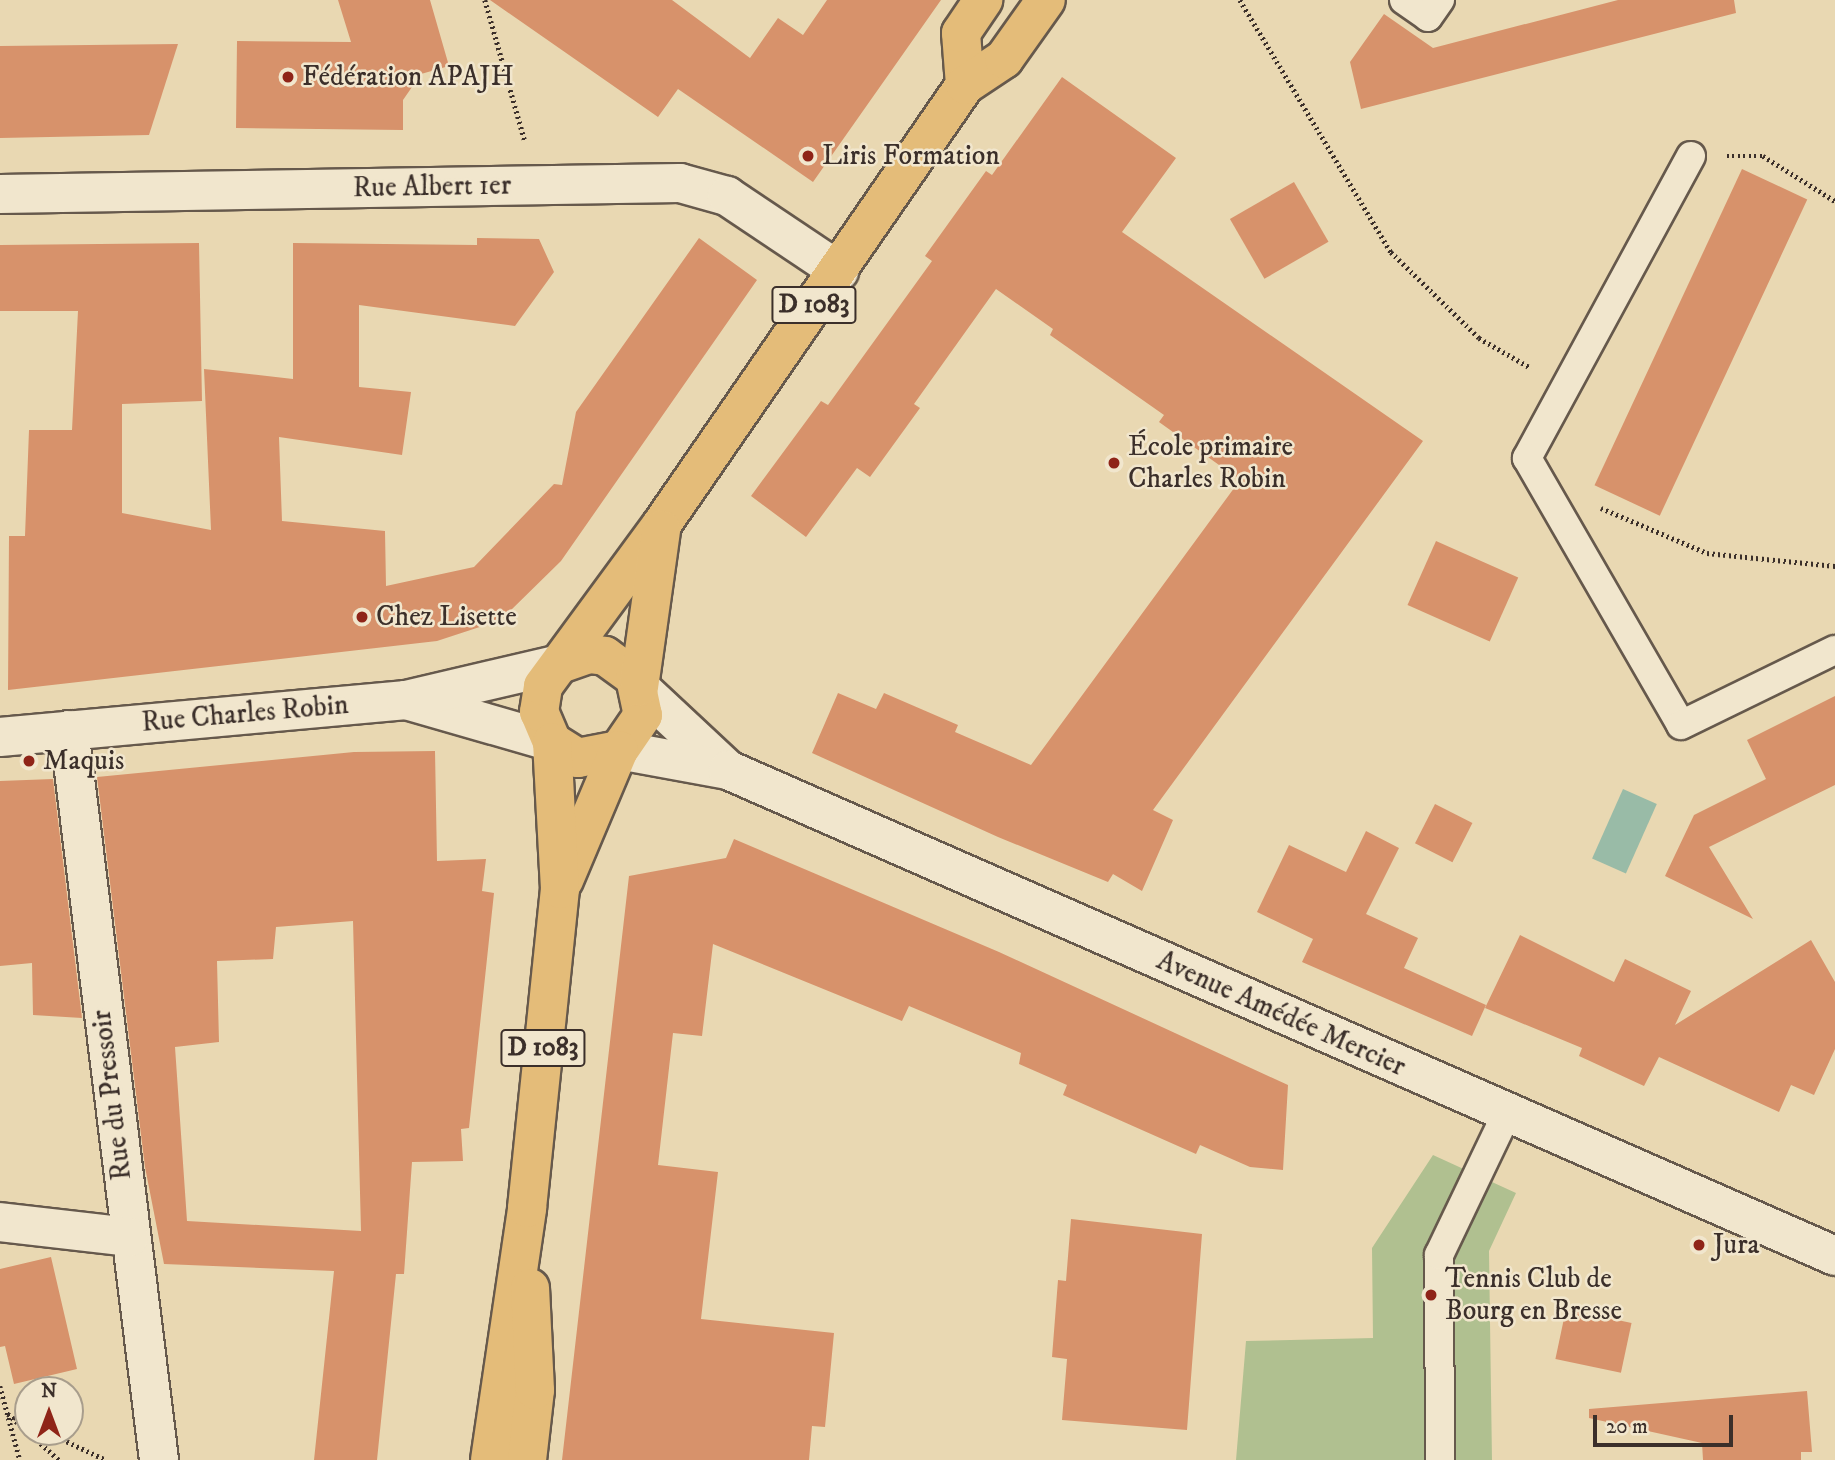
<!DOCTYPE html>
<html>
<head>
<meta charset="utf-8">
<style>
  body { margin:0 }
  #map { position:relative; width:1835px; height:1460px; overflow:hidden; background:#e9d8b2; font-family:"IM FELL DW Pica",serif }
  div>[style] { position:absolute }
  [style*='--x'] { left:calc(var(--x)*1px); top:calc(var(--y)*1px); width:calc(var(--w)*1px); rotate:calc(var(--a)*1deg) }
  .green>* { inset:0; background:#b0c090 }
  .water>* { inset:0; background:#99bba7; transform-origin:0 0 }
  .building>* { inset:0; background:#d7926b; transform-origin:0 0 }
  .path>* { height:4.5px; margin-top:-2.25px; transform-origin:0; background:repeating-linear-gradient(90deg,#3b2f2a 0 2px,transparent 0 5.5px) }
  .roads { filter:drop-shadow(2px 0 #66594c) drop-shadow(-2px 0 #66594c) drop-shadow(0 2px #66594c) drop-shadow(0 -2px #66594c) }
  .service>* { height:28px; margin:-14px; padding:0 14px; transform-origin:14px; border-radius:14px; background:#f1e6cd }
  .minor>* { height:38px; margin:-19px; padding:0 19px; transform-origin:19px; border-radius:19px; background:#f1e6cd }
  .tertiary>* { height:38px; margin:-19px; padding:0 19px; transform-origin:19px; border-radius:19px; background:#f1e6cd }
  .secondary>* { height:38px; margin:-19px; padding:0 19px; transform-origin:19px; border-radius:19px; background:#f1e6cd }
  .primary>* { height:38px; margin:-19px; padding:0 19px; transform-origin:19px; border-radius:19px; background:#e4bc79 }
  .dots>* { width:19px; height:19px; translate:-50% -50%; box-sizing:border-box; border:4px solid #f1e6cd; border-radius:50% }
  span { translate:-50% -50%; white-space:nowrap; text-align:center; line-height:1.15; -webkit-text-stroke:5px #f1e6cd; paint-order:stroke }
  .shield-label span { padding:2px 5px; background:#f1e6cd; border:2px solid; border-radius:5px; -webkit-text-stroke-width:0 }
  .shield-label { font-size:26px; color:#3b2f2a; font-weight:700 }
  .poi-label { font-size:28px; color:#3b2f2a }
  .left { translate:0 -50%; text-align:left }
  .street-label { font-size:28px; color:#3b2f2a }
  .north { position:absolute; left:14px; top:1376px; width:70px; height:70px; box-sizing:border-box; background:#f1e6cd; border:2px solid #a89d8c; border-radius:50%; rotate:0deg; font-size:19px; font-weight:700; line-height:28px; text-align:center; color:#3b2f2a }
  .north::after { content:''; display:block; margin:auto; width:24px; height:32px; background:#8f2418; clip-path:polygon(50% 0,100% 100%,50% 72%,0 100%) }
  .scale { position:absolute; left:1593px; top:1415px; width:140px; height:32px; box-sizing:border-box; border:4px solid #3b2f2a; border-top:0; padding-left:9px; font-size:21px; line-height:24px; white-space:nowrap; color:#3b2f2a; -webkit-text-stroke:5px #f1e6cd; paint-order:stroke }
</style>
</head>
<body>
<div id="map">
  <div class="green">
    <i style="clip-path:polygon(1433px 1155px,1516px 1193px,1489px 1251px,1492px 1460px,1236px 1460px,1246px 1341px,1373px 1338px,1372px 1248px)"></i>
  </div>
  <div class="water">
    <i style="left:1623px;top:789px;width:37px;height:76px;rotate:24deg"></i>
  </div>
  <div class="building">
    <i style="clip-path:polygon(338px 0,430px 0,449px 66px,421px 74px,403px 100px,403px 130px,236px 128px,237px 41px,351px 42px)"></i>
    <i style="clip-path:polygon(490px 0,672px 0,750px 58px,778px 18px,803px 35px,827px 0,941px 0,813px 182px,678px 89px,658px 117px)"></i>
    <i style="clip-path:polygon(1618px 0,1734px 0,1736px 13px,1361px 109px,1350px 62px,1384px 14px,1433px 48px)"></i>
    <i style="clip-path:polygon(178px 44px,149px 135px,0 138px,0 46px)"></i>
    <i style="clip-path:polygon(1062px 77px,1176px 158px,1122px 232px,1423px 441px,1153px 810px,1173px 820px,1142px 891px,1113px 874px,1108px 882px,998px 837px,812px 753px,838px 693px,876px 709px,884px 693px,958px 725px,955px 732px,1031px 765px,1240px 480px,1159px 422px,1164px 415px,1050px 335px,1053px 329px,996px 289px,914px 404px,920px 408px,870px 477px,857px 468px,806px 537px,751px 496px,821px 401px,828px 405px,932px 261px,925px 256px,986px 171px,992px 175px)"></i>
    <i style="left:1742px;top:169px;width:72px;height:349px;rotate:25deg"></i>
    <i style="left:1294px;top:182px;width:69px;height:74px;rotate:60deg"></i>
    <i style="clip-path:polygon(477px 238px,539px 239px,554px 272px,515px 326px,359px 305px,359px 387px,411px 392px,402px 455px,279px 437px,282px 521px,385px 531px,386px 586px,474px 567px,554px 484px,562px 485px,576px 412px,699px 238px,757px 280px,561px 561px,501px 620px,437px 641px,8px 690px,9px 536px,25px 536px,29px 430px,72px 430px,78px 311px,0 311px,0 245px,199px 243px,202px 401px,122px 404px,122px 513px,211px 530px,204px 369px,293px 379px,293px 243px,477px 245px)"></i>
    <i style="left:1436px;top:541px;width:90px;height:70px;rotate:24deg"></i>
    <i style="clip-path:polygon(1835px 696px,1835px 785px,1709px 847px,1753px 919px,1665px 876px,1694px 815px,1766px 779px,1747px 740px)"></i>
    <i style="clip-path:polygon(evenodd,435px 751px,437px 861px,486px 859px,482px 891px,494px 893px,469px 1128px,461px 1129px,463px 1161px,412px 1162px,404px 1274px,396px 1274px,377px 1460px,314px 1460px,334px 1271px,164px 1264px,145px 1167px,97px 777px,354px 752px,435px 751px,353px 921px,361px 1231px,187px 1221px,175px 1047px,219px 1042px,217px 961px,273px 959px,276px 927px,353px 921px)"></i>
    <i style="clip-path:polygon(53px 779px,82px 1018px,33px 1015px,32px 963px,0 966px,0 781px)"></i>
    <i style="left:1435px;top:804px;width:42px;height:44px;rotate:27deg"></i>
    <i style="clip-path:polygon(1366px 831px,1399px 848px,1366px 914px,1418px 938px,1404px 968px,1486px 1005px,1472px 1036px,1302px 962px,1313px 939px,1257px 912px,1289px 845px,1346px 872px)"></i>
    <i style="clip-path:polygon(734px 839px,999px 952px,1288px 1085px,1283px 1170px,1250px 1167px,1200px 1145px,1196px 1154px,1063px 1095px,1067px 1085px,1019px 1064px,1021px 1053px,909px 1006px,902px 1021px,713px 944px,702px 1036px,673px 1033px,658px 1165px,718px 1172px,701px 1319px,834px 1333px,825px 1427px,812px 1426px,809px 1460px,562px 1460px,629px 876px,726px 858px)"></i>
    <i style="clip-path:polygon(1520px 935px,1614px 982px,1625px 959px,1691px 991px,1675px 1025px,1811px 940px,1835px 982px,1835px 1049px,1814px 1095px,1791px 1085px,1779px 1112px,1659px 1057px,1644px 1086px,1579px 1056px,1582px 1048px,1485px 1008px)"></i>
    <i style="clip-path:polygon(1071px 1219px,1202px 1234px,1187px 1430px,1062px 1420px,1067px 1359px,1052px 1357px,1058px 1280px,1066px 1281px)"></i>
    <i style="clip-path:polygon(51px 1257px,77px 1369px,14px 1384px,5px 1346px,0 1347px,0 1269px)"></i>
    <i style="left:1566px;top:1309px;width:67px;height:51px;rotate:12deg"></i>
    <i style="clip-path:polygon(1807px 1391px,1812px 1452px,1801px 1452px,1801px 1460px,1703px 1460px,1702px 1443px,1589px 1418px,1589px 1409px)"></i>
  </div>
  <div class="path">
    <i style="--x:485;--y:0;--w:147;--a:74.2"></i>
    <i style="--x:1240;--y:0;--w:294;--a:59.1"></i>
    <i style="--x:1391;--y:252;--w:123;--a:44.3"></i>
    <i style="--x:1479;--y:338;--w:60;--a:30"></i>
    <i style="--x:1727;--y:156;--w:36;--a:0"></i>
    <i style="--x:1763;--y:156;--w:85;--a:32"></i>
    <i style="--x:1601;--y:508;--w:115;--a:23"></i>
    <i style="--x:1707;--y:553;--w:129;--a:5.8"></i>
    <i style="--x:0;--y:1386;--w:77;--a:74.9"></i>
    <i style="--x:8;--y:1414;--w:69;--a:42"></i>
    <i style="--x:14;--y:1417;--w:15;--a:23"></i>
    <i style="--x:47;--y:1432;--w:65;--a:25.4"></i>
  </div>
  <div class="roads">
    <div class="service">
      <i style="--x:1404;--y:0;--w:29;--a:35"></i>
      <i style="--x:1428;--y:17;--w:21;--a:-55"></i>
      <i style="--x:1691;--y:156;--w:344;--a:118.5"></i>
      <i style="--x:1527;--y:458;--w:308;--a:60"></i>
      <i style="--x:1681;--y:725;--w:171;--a:-26"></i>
      <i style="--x:1440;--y:1460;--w:205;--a:-90.3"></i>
      <i style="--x:1439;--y:1255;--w:157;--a:-64.4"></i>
    </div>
    <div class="minor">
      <i style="--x:0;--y:194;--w:680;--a:-0.93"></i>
      <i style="--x:680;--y:183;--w:49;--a:15.5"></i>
      <i style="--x:727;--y:196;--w:135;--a:33.8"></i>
      <i style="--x:69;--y:730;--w:736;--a:82.97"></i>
      <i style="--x:0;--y:1222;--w:130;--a:6.6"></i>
    </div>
    <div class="tertiary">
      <i style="--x:406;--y:700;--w:152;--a:16"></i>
      <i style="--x:0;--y:737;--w:408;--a:-5.2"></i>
      <i style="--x:406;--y:700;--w:158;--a:-13.2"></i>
    </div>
    <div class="secondary">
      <i style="--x:639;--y:687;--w:122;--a:43"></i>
      <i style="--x:619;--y:750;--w:111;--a:10.4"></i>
      <i style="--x:728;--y:770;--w:1209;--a:23.7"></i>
    </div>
    <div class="primary">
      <i style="--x:965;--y:85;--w:52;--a:-94.4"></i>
      <i style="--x:961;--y:33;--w:40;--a:-56"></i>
      <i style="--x:560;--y:664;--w:31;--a:-19"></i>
      <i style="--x:589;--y:654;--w:16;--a:7"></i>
      <i style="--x:605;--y:656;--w:37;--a:36"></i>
      <i style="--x:635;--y:678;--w:38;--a:78"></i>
      <i style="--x:643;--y:715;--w:42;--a:124.4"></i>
      <i style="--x:619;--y:750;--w:42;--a:169"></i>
      <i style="--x:578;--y:758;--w:31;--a:-148"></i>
      <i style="--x:552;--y:742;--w:33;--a:-113"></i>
      <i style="--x:539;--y:712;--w:26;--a:-81"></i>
      <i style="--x:543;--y:686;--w:201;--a:-53.7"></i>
      <i style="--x:662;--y:524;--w:533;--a:-55.39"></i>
      <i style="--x:965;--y:85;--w:47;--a:-33.7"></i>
      <i style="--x:1004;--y:59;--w:72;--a:-54.6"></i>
      <i style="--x:639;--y:687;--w:159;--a:-82"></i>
      <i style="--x:564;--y:880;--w:141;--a:-67.1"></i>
      <i style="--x:490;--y:1460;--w:255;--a:-81.6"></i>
      <i style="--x:527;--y:1208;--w:321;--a:-84.1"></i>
      <i style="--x:560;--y:889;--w:147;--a:-93.1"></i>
      <i style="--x:527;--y:1460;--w:70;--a:-83.5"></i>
      <i style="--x:535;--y:1390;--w:102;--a:-92.8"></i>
    </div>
  </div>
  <div class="dots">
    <i style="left:288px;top:77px;background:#8f2418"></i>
    <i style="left:808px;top:156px;background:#8f2418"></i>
    <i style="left:1114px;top:463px;background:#8f2418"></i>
    <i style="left:362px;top:617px;background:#8f2418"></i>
    <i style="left:29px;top:761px;background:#8f2418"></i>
    <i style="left:1699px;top:1245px;background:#8f2418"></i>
    <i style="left:1431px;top:1295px;background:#8f2418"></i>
  </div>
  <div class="shield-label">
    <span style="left:814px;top:305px">D 1083</span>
    <span style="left:543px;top:1048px">D 1083</span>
  </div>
  <div class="poi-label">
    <span class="left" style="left:302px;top:77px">Fédération APAJH</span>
    <span class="left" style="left:822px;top:156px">Liris Formation</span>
    <span class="left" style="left:1128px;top:463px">École primaire<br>Charles Robin</span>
    <span class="left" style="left:376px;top:617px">Chez Lisette</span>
    <span class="left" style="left:43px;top:761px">Maquis</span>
    <span class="left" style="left:1713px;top:1245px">Jura</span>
    <span class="left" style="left:1445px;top:1295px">Tennis Club de<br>Bourg en Bresse</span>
  </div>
  <div class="street-label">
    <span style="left:432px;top:187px;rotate:-1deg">Rue Albert 1er</span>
    <span style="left:245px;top:714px;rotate:-5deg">Rue Charles Robin</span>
    <span style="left:1281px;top:1014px;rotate:24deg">Avenue Amédée Mercier</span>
    <span style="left:112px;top:1095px;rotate:-97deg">Rue du Pressoir</span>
  </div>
  <div class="north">N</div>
  <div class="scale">20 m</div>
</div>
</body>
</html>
